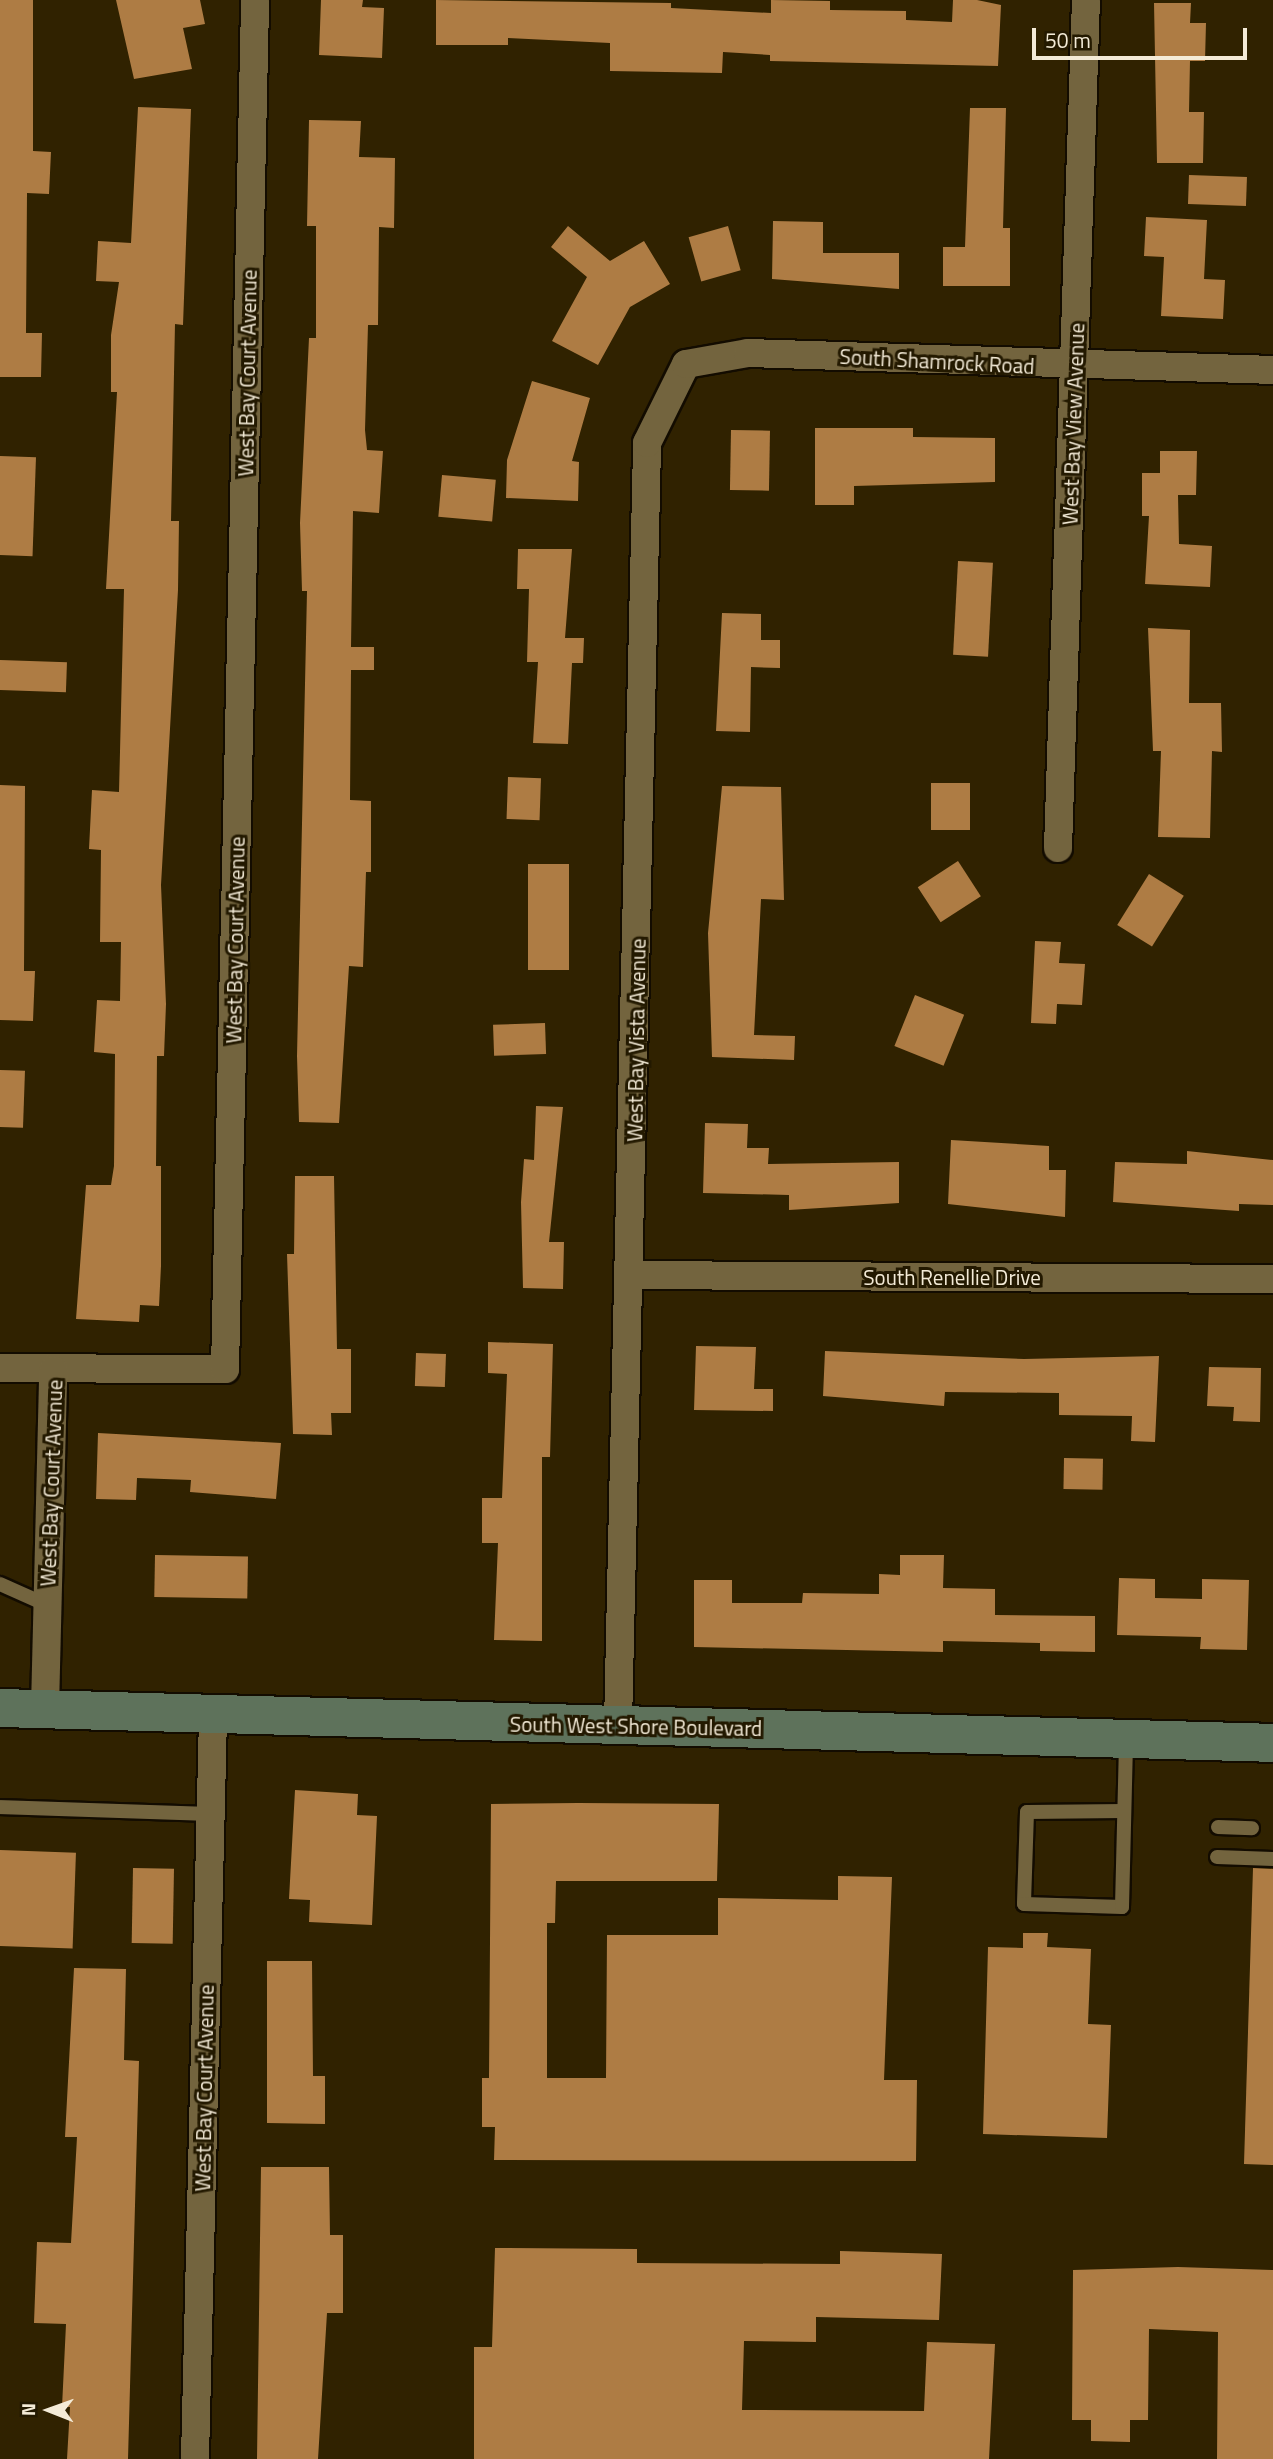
<!DOCTYPE html>
<html>
<head>
<meta charset="utf-8">
<style>
  body { margin:0 }
  #map { position:relative; width:1273px; height:2459px; overflow:hidden; background:#302200; font-family:"Titillium Web",sans-serif }
  div>[style] { position:absolute }
  [style*='--x'] { left:calc(var(--x)*1px); top:calc(var(--y)*1px); width:calc(var(--w)*1px); rotate:calc(var(--a)*1deg) }
  .building>* { inset:0; background:#ae7c44; transform-origin:0 0 }
  .roads { filter:drop-shadow(2px 0 #130c00) drop-shadow(-2px 0 #130c00) drop-shadow(0 2px #130c00) drop-shadow(0 -2px #130c00) }
  .lane>* { height:14px; margin:-7px; padding:0 7px; transform-origin:7px; border-radius:7px; background:#73643e }
  .street>* { height:28px; margin:-14px; padding:0 14px; transform-origin:14px; border-radius:14px; background:#73643e }
  .secondary>* { height:38px; margin:-19px; padding:0 19px; transform-origin:19px; border-radius:19px; background:#5e725b }
  span { translate:-50% -50%; white-space:nowrap; text-align:center; line-height:1.15; -webkit-text-stroke:6px #231900; paint-order:stroke }
  .street-label { font-size:21px; color:#f4ebd7 }
  .north { position:absolute; left:14px; top:2375px; width:70px; height:70px; -webkit-text-stroke:5px #231900; paint-order:stroke; rotate:271deg; font-size:19px; font-weight:700; line-height:28px; text-align:center; color:#f4ebd7 }
  .north::after { content:''; display:block; margin:auto; width:24px; height:32px; background:#f4ebd7; clip-path:polygon(50% 0,100% 100%,50% 72%,0 100%) }
  .scale { position:absolute; left:1032px; top:28px; width:215px; height:32px; box-sizing:border-box; border:4px solid #f4ebd7; border-top:0; padding-left:9px; font-size:21px; line-height:24px; white-space:nowrap; color:#f4ebd7; -webkit-text-stroke:5px #231900; paint-order:stroke }
</style>
</head>
<body>
<div id="map">
  <div class="building">
    <i style="clip-path:polygon(0 0,33px 0,33px 151px,51px 152px,49px 194px,27px 193px,26px 333px,42px 333px,41px 377px,0 377px)"></i>
    <i style="clip-path:polygon(116px 0,200px 0,205px 24px,183px 28px,192px 69px,134px 79px)"></i>
    <i style="clip-path:polygon(321px 0,363px 0,362px 7px,384px 8px,382px 58px,319px 55px)"></i>
    <i style="clip-path:polygon(436px 0,671px 3px,671px 8px,771px 13px,771px 0,830px 1px,830px 10px,906px 11px,906px 20px,952px 22px,953px 0,977px 0,1001px 5px,998px 66px,770px 61px,770px 55px,723px 52px,722px 73px,610px 71px,610px 43px,508px 38px,508px 45px,436px 45px)"></i>
    <i style="clip-path:polygon(1154px 3px,1191px 3px,1190px 23px,1206px 23px,1205px 61px,1190px 61px,1189px 112px,1204px 112px,1203px 163px,1157px 163px)"></i>
    <i style="clip-path:polygon(138px 107px,191px 109px,183px 325px,175px 324px,171px 521px,179px 521px,178px 590px,161px 885px,166px 1004px,164px 1056px,157px 1056px,156px 1166px,161px 1166px,161px 1266px,159px 1306px,140px 1305px,139px 1322px,76px 1319px,86px 1185px,111px 1185px,114px 1166px,115px 1054px,94px 1052px,97px 1000px,120px 1001px,121px 942px,100px 942px,101px 850px,89px 849px,92px 790px,119px 792px,124px 589px,106px 589px,117px 392px,111px 392px,111px 335px,119px 282px,96px 281px,98px 241px,131px 243px)"></i>
    <i style="clip-path:polygon(970px 108px,1006px 108px,1003px 228px,1010px 228px,1010px 286px,943px 286px,943px 247px,965px 247px)"></i>
    <i style="clip-path:polygon(309px 120px,361px 121px,359px 157px,395px 158px,394px 228px,379px 227px,378px 325px,368px 325px,365px 430px,367px 450px,383px 451px,379px 513px,353px 511px,351px 647px,374px 647px,374px 670px,351px 670px,350px 800px,371px 801px,371px 872px,366px 872px,363px 967px,349px 966px,339px 1123px,299px 1122px,297px 1056px,307px 591px,302px 591px,300px 523px,309px 338px,316px 338px,316px 226px,307px 226px)"></i>
    <i style="left:1189px;top:175px;width:58px;height:29px;rotate:2deg"></i>
    <i style="clip-path:polygon(1146px 217px,1207px 220px,1204px 279px,1225px 280px,1223px 319px,1161px 316px,1164px 257px,1144px 256px)"></i>
    <i style="clip-path:polygon(773px 221px,823px 222px,823px 253px,899px 253px,899px 289px,772px 279px)"></i>
    <i style="clip-path:polygon(568px 226px,610px 261px,644px 241px,670px 284px,630px 307px,598px 365px,552px 341px,587px 277px,551px 247px)"></i>
    <i style="left:728px;top:226px;width:46px;height:41px;rotate:74deg"></i>
    <i style="clip-path:polygon(532px 381px,590px 398px,572px 461px,579px 462px,578px 501px,506px 498px,507px 460px)"></i>
    <i style="clip-path:polygon(815px 428px,913px 428px,913px 437px,995px 438px,995px 482px,854px 486px,854px 505px,815px 505px)"></i>
    <i style="left:731px;top:430px;width:39px;height:60px;rotate:1deg"></i>
    <i style="clip-path:polygon(1160px 451px,1197px 451px,1196px 495px,1178px 495px,1179px 544px,1212px 546px,1210px 587px,1145px 584px,1149px 516px,1142px 516px,1142px 473px,1160px 473px)"></i>
    <i style="left:0;top:456px;width:36px;height:99px;rotate:2deg"></i>
    <i style="left:442px;top:475px;width:54px;height:42px;rotate:5deg"></i>
    <i style="clip-path:polygon(518px 549px,572px 549px,565px 638px,584px 638px,583px 663px,572px 663px,568px 744px,533px 743px,538px 662px,527px 662px,529px 589px,517px 589px)"></i>
    <i style="left:958px;top:561px;width:35px;height:94px;rotate:3deg"></i>
    <i style="clip-path:polygon(722px 613px,761px 614px,761px 640px,780px 640px,780px 668px,751px 667px,750px 732px,716px 731px)"></i>
    <i style="clip-path:polygon(1148px 628px,1190px 630px,1189px 703px,1221px 703px,1222px 752px,1212px 751px,1210px 838px,1158px 837px,1161px 751px,1153px 751px)"></i>
    <i style="left:0;top:660px;width:67px;height:30px;rotate:2deg"></i>
    <i style="left:508px;top:777px;width:33px;height:42px;rotate:2deg"></i>
    <i style="left:931px;top:783px;width:39px;height:47px"></i>
    <i style="clip-path:polygon(0 785px,25px 786px,24px 971px,35px 971px,33px 1021px,0 1020px)"></i>
    <i style="clip-path:polygon(722px 786px,781px 787px,784px 900px,761px 899px,754px 1035px,795px 1036px,794px 1060px,712px 1057px,708px 933px)"></i>
    <i style="left:958px;top:861px;width:42px;height:48px;rotate:57deg"></i>
    <i style="left:528px;top:864px;width:41px;height:106px"></i>
    <i style="left:1149px;top:874px;width:41px;height:60px;rotate:32deg"></i>
    <i style="clip-path:polygon(1035px 941px,1061px 942px,1059px 963px,1085px 964px,1082px 1005px,1057px 1004px,1056px 1024px,1031px 1023px)"></i>
    <i style="left:915px;top:995px;width:53px;height:55px;rotate:22deg"></i>
    <i style="left:545px;top:1023px;width:31px;height:52px;rotate:88deg"></i>
    <i style="left:0;top:1070px;width:25px;height:57px;rotate:2deg"></i>
    <i style="clip-path:polygon(536px 1106px,563px 1107px,549px 1242px,564px 1242px,563px 1289px,523px 1288px,521px 1202px,524px 1159px,534px 1160px)"></i>
    <i style="clip-path:polygon(705px 1123px,748px 1124px,747px 1148px,769px 1148px,768px 1164px,899px 1162px,899px 1203px,789px 1210px,789px 1195px,703px 1193px)"></i>
    <i style="clip-path:polygon(951px 1140px,1049px 1146px,1049px 1170px,1066px 1170px,1065px 1217px,948px 1204px)"></i>
    <i style="clip-path:polygon(1187px 1151px,1273px 1160px,1273px 1205px,1239px 1204px,1239px 1211px,1113px 1202px,1115px 1162px,1187px 1164px)"></i>
    <i style="clip-path:polygon(295px 1176px,334px 1176px,337px 1349px,351px 1349px,351px 1413px,331px 1413px,332px 1435px,293px 1434px,287px 1254px,294px 1254px)"></i>
    <i style="clip-path:polygon(488px 1342px,553px 1344px,550px 1457px,542px 1457px,542px 1641px,494px 1640px,498px 1543px,482px 1543px,482px 1498px,502px 1498px,507px 1374px,488px 1373px)"></i>
    <i style="clip-path:polygon(696px 1346px,756px 1347px,754px 1389px,773px 1389px,773px 1411px,694px 1410px)"></i>
    <i style="clip-path:polygon(825px 1351px,1024px 1359px,1159px 1356px,1155px 1442px,1131px 1441px,1132px 1416px,1059px 1415px,1059px 1393px,945px 1392px,944px 1406px,823px 1396px)"></i>
    <i style="left:416px;top:1353px;width:30px;height:33px;rotate:2deg"></i>
    <i style="clip-path:polygon(1209px 1367px,1261px 1368px,1260px 1422px,1233px 1421px,1234px 1407px,1207px 1406px)"></i>
    <i style="clip-path:polygon(98px 1433px,281px 1443px,276px 1499px,190px 1492px,191px 1480px,137px 1478px,136px 1500px,96px 1499px)"></i>
    <i style="left:1064px;top:1458px;width:39px;height:31px;rotate:1deg"></i>
    <i style="left:155px;top:1555px;width:93px;height:42px;rotate:1deg"></i>
    <i style="clip-path:polygon(900px 1555px,944px 1555px,943px 1588px,995px 1589px,995px 1615px,1095px 1616px,1095px 1652px,1040px 1651px,1040px 1643px,943px 1641px,943px 1652px,694px 1647px,694px 1580px,732px 1580px,732px 1603px,802px 1603px,803px 1593px,879px 1594px,879px 1574px,900px 1575px)"></i>
    <i style="clip-path:polygon(1119px 1578px,1155px 1579px,1155px 1598px,1202px 1599px,1202px 1579px,1249px 1580px,1247px 1650px,1200px 1649px,1201px 1637px,1117px 1635px)"></i>
    <i style="clip-path:polygon(295px 1790px,358px 1794px,357px 1815px,377px 1816px,372px 1925px,309px 1922px,310px 1900px,289px 1899px)"></i>
    <i style="clip-path:polygon(578px 1803px,719px 1804px,717px 1881px,556px 1881px,555px 1923px,547px 1923px,547px 2078px,606px 2078px,607px 1935px,718px 1935px,718px 1898px,838px 1900px,838px 1876px,892px 1877px,884px 2080px,917px 2080px,916px 2161px,494px 2160px,495px 2127px,482px 2127px,482px 2078px,489px 2078px,491px 1804px)"></i>
    <i style="left:0;top:1850px;width:76px;height:96px;rotate:2deg"></i>
    <i style="left:133px;top:1868px;width:41px;height:75px;rotate:1deg"></i>
    <i style="clip-path:polygon(1253px 1868px,1273px 1869px,1273px 2165px,1244px 2164px)"></i>
    <i style="clip-path:polygon(1023px 1933px,1048px 1933px,1047px 1947px,1091px 1949px,1088px 2024px,1111px 2025px,1107px 2138px,983px 2134px,988px 1947px,1023px 1948px)"></i>
    <i style="clip-path:polygon(267px 1961px,312px 1961px,313px 2076px,325px 2076px,325px 2124px,267px 2123px)"></i>
    <i style="clip-path:polygon(74px 1968px,126px 1969px,124px 2060px,139px 2061px,128px 2459px,67px 2459px,70px 2407px,62px 2407px,66px 2324px,34px 2323px,37px 2242px,71px 2243px,77px 2137px,65px 2137px)"></i>
    <i style="clip-path:polygon(261px 2167px,329px 2167px,330px 2235px,343px 2235px,343px 2313px,327px 2313px,318px 2459px,257px 2459px)"></i>
    <i style="clip-path:polygon(495px 2248px,637px 2249px,637px 2263px,840px 2264px,840px 2251px,942px 2254px,939px 2320px,816px 2317px,816px 2342px,744px 2341px,742px 2410px,924px 2411px,927px 2342px,995px 2344px,989px 2459px,474px 2459px,474px 2347px,492px 2347px)"></i>
    <i style="clip-path:polygon(1178px 2267px,1273px 2270px,1273px 2459px,1217px 2459px,1218px 2332px,1149px 2329px,1148px 2420px,1130px 2420px,1130px 2442px,1091px 2441px,1091px 2420px,1072px 2420px,1073px 2270px)"></i>
  </div>
  <div class="roads">
    <div class="lane">
      <i style="--x:0;--y:1584;--w:51;--a:24.1"></i>
      <i style="--x:0;--y:1807;--w:211;--a:1.9"></i>
      <i style="--x:1124;--y:1811;--w:97;--a:179.4"></i>
      <i style="--x:1027;--y:1812;--w:92;--a:91.9"></i>
      <i style="--x:1024;--y:1904;--w:98;--a:1.8"></i>
      <i style="--x:1122;--y:1907;--w:167;--a:-88.6"></i>
      <i style="--x:1218;--y:1827;--w:34;--a:2"></i>
      <i style="--x:1217;--y:1857;--w:56;--a:2"></i>
    </div>
    <div class="street">
      <i style="--x:1058;--y:848;--w:848;--a:-88.11"></i>
      <i style="--x:631;--y:1275;--w:642;--a:0.36"></i>
      <i style="--x:0;--y:1368;--w:225;--a:0.3"></i>
      <i style="--x:225;--y:1369;--w:1369;--a:-88.74"></i>
      <i style="--x:45;--y:1708;--w:338;--a:-88.6"></i>
      <i style="--x:618;--y:1725;--w:1282;--a:-88.7"></i>
      <i style="--x:647;--y:443;--w:88;--a:-63.7"></i>
      <i style="--x:686;--y:364;--w:63;--a:-10.1"></i>
      <i style="--x:748;--y:353;--w:525;--a:1.85"></i>
      <i style="--x:195;--y:2459;--w:742;--a:-88.61"></i>
    </div>
    <div class="secondary">
      <i style="--x:0;--y:1708;--w:1273;--a:1.57"></i>
    </div>
  </div>
  <div class="street-label">
    <span style="left:937px;top:361px;rotate:3deg">South Shamrock Road</span>
    <span style="left:247px;top:373px;rotate:-89deg">West Bay Court Avenue</span>
    <span style="left:1073px;top:424px;rotate:-88deg">West Bay View Avenue</span>
    <span style="left:235px;top:940px;rotate:-89deg">West Bay Court Avenue</span>
    <span style="left:636px;top:1040px;rotate:-89deg">West Bay Vista Avenue</span>
    <span style="left:952px;top:1277px">South Renellie Drive</span>
    <span style="left:51px;top:1483px;rotate:-88deg">West Bay Court Avenue</span>
    <span style="left:636px;top:1726px;rotate:1deg">South West Shore Boulevard</span>
    <span style="left:204px;top:2088px;rotate:-89deg">West Bay Court Avenue</span>
  </div>
  <div class="north">N</div>
  <div class="scale">50 m</div>
</div>
</body>
</html>
